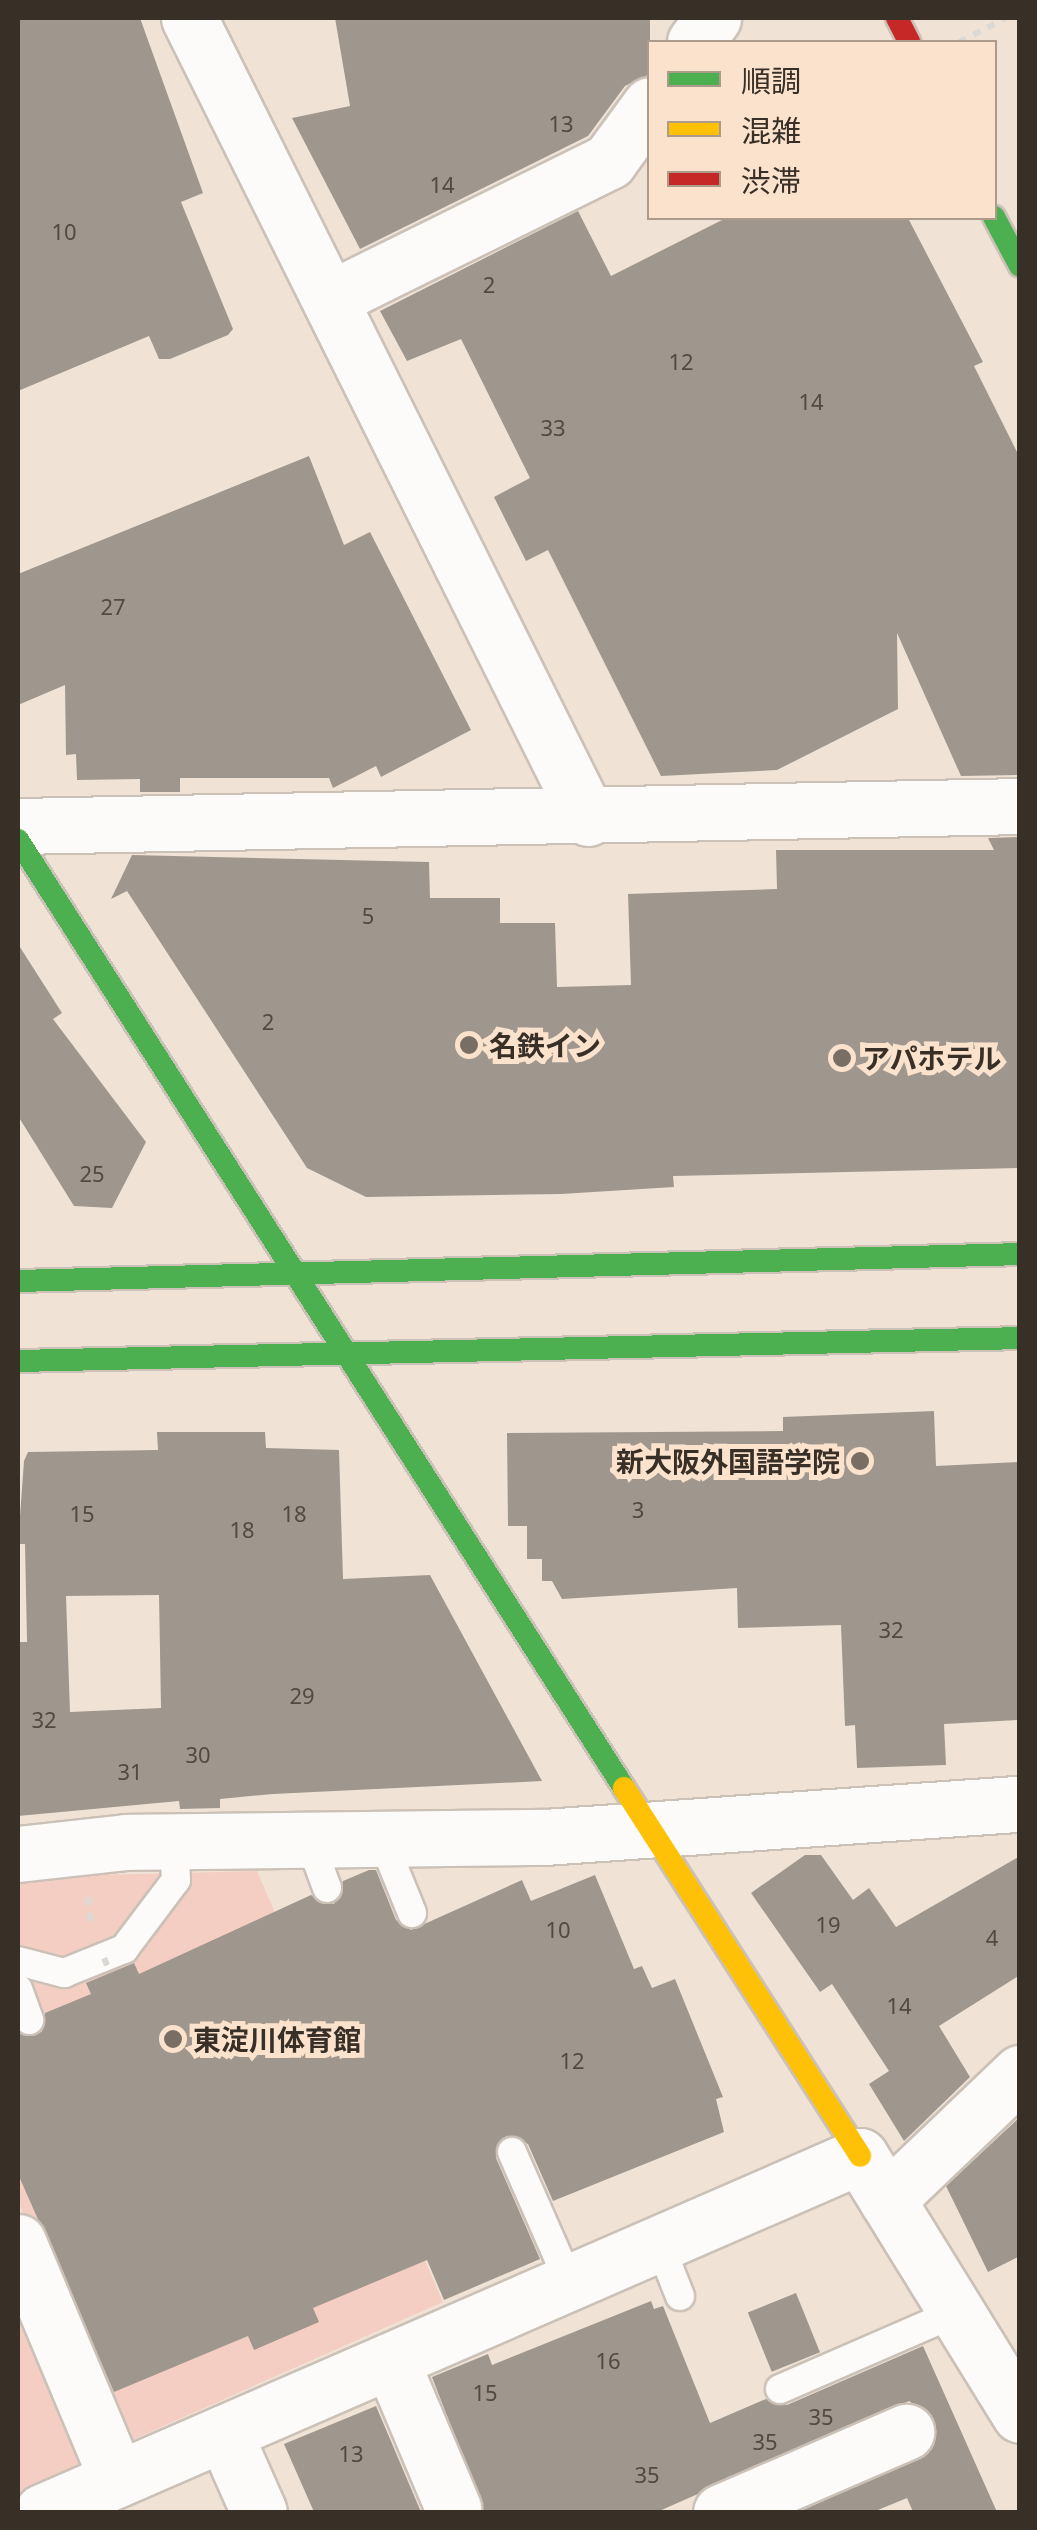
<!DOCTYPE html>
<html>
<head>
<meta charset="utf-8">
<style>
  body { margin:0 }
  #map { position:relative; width:1037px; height:2530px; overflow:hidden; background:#f0e3d6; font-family:"Noto Sans","Noto Sans JP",sans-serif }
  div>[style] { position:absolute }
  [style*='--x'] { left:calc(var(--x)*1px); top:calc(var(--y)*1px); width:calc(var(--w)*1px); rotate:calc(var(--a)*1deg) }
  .green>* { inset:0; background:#f5cec3 }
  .building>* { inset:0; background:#9f978d; transform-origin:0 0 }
  .path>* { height:6px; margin-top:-3px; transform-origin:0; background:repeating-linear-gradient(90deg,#dcd9d5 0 8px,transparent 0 16px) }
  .roads { filter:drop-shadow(2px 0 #cbc1b7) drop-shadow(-2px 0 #cbc1b7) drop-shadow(0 2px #cbc1b7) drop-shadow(0 -2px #cbc1b7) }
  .lane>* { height:28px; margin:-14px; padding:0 14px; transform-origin:14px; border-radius:14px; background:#fdfbf9 }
  .street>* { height:55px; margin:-27.5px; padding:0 27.5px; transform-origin:27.5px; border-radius:27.5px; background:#fdfbf9 }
  .fast>* { height:22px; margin:-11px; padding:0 11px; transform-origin:11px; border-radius:11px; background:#4caf50 }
  .slow>* { height:22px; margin:-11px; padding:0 11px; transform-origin:11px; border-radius:11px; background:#ffc107 }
  .jam>* { height:22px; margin:-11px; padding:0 11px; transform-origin:11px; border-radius:11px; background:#c62828 }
  .path-bridge>* { height:6px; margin-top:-3px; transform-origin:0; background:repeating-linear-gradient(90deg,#dcd9d5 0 8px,transparent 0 16px) }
  .dots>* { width:28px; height:28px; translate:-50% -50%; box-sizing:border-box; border:5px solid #fae2cc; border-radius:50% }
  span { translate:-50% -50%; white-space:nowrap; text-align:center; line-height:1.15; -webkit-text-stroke:10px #fae2cc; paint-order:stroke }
  .number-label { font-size:22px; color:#524940 }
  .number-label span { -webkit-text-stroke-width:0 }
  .poi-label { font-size:28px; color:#382f27; font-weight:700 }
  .left { translate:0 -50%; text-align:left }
  .right { translate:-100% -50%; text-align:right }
  .frame { position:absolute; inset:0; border:20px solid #382f27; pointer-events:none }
  .legend { position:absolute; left:647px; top:40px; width:350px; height:180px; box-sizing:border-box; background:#fae2cc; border:2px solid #ac9a8a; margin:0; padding:12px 18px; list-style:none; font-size:30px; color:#382f27 }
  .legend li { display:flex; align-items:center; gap:20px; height:50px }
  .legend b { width:50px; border:2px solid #ac9a8a }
</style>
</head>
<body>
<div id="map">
  <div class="green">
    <i style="clip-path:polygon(257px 1871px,443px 2302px,132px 2440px,113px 2430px,18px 2201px,18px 1877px)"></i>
    <i style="clip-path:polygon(18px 2278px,93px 2460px,18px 2493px)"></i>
  </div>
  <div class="building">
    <i style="clip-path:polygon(18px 18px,140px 18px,203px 193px,181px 202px,233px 329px,228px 335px,170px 359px,159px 359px,149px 336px,18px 391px)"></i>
    <i style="clip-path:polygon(335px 18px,650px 18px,650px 74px,625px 86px,588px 136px,360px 249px,292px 118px,350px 106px)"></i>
    <i style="clip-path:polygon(578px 211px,611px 276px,726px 218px,908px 218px,983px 362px,974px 366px,1020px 458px,1020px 775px,961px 776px,897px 633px,898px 709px,777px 770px,661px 776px,548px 550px,526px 561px,494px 497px,530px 478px,461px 339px,407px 361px,380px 311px)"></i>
    <i style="clip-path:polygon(309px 456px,344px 545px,370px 532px,471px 730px,381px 777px,376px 766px,333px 788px,329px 778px,180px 778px,180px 792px,140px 792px,140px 779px,77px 780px,76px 754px,66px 755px,65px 685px,18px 705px,18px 574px)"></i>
    <i style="clip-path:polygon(1020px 837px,1020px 1168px,673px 1176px,674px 1187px,561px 1194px,366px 1197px,307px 1168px,127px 891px,111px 899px,132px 855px,429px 862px,430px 898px,500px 898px,500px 923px,555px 923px,557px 987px,631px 985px,628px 894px,777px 889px,776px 850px,994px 850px,988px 838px)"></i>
    <i style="clip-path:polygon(18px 944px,62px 1013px,53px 1019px,146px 1142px,112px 1208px,74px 1206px,18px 1116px)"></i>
    <i style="clip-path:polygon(934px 1411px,936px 1466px,1020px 1462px,1020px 1720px,944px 1724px,946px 1765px,857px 1768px,855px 1725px,845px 1726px,841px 1625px,738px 1628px,737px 1588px,562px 1599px,552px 1581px,542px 1581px,542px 1559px,527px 1559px,527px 1526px,508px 1526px,507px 1433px,783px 1431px,783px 1417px)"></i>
    <i style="clip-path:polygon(evenodd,157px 1432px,265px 1432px,266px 1448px,339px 1450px,343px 1579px,430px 1575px,542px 1781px,273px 1794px,220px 1799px,220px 1808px,180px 1809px,179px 1801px,18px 1816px,18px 1642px,27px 1642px,25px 1544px,18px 1544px,24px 1461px,28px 1452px,158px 1450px,157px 1432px,159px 1595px,161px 1708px,70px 1712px,66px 1596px,159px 1595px)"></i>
    <i style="clip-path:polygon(805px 1855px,821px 1855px,853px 1900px,869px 1888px,896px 1927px,1020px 1856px,1020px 1975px,939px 2026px,970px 2077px,904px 2141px,869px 2084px,889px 2071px,832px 1984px,820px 1992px,751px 1893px)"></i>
    <i style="clip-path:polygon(369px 1870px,376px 1870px,396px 1920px,411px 1930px,522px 1880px,531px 1901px,595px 1875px,634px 1969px,642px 1966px,652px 1988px,675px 1979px,723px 2097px,716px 2099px,724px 2132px,553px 2201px,528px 2144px,506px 2136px,496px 2158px,540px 2259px,444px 2300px,427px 2260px,313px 2308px,319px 2322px,254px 2350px,248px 2336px,114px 2392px,18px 2174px,18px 2033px,42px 2032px,45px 2013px,91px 1994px,86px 1983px,134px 1963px,139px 1974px,311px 1895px,334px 1904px,343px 1881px)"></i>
    <i style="clip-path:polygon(1020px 2117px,1020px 2256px,988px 2272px,946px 2186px)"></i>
    <i style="left:796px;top:2293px;width:64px;height:52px;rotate:68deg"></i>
    <i style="clip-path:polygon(651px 2301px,654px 2309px,663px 2306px,710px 2423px,766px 2399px,787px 2405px,923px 2346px,997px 2512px,913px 2512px,907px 2498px,873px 2512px,799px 2512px,930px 2451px,934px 2419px,909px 2401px,657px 2512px,484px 2512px,432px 2377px,488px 2354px,492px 2365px)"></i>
    <i style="clip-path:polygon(376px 2406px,421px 2512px,314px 2512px,284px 2444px)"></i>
  </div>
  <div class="path">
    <i style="--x:959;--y:42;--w:53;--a:-27.1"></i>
    <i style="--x:88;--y:1897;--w:27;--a:84"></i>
  </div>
  <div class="roads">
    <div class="lane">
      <i style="--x:382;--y:1839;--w:80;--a:67.9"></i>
      <i style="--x:310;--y:1842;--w:49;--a:69.7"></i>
      <i style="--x:18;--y:1961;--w:48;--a:14.6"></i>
      <i style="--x:64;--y:1973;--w:65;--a:-21.8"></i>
      <i style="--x:124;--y:1949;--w:86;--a:-53"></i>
      <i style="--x:176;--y:1880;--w:33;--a:-93"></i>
      <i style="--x:18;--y:1989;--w:33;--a:70"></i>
      <i style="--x:512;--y:2152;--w:142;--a:66.3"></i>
      <i style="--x:659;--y:2243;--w:57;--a:68.4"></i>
      <i style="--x:780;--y:2389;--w:195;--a:-23.5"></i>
    </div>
    <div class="street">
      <i style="--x:189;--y:18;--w:894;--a:63.49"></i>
      <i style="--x:695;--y:42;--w:30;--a:-53"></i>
      <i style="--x:332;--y:298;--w:309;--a:-26.3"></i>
      <i style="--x:609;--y:161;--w:69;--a:-53.8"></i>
      <i style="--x:18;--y:826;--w:1002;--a:-1.14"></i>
      <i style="--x:18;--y:1854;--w:109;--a:-6.3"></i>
      <i style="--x:126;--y:1842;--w:418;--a:-0.7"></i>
      <i style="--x:544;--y:1837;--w:477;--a:-4"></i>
      <i style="--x:887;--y:2200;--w:184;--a:-43.7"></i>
      <i style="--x:18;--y:2242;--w:257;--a:67.3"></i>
      <i style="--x:391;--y:2361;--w:160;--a:67.1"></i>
      <i style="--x:224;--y:2433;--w:86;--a:66.1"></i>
      <i style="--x:42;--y:2512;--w:892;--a:-23.52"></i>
      <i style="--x:860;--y:2156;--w:304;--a:58.3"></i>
      <i style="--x:721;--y:2512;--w:202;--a:-23.4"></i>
    </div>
    <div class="fast">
      <i style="--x:994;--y:217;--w:55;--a:62"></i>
      <i style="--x:18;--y:840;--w:1125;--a:57.41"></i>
      <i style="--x:18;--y:1281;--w:1002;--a:-1.54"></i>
      <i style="--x:18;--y:1361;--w:1002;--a:-1.31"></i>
    </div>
    <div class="slow">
      <i style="--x:624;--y:1788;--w:437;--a:57.3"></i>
    </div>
    <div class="jam">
      <i style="--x:897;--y:18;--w:27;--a:63"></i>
    </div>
  </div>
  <div class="path-bridge">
    <i style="--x:104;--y:1958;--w:13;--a:67"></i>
  </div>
  <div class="dots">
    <i style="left:469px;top:1045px;background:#786e64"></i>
    <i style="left:842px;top:1058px;background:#786e64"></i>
    <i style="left:860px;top:1461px;background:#786e64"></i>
    <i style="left:173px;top:2039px;background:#786e64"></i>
  </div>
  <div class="number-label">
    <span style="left:561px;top:124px">13</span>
    <span style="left:442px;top:185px">14</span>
    <span style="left:64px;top:232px">10</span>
    <span style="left:489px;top:285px">2</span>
    <span style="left:681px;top:362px">12</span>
    <span style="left:811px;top:402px">14</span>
    <span style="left:553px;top:428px">33</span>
    <span style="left:113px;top:607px">27</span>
    <span style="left:368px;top:916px">5</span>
    <span style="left:268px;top:1022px">2</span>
    <span style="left:92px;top:1174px">25</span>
    <span style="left:638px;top:1510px">3</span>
    <span style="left:82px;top:1514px">15</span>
    <span style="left:294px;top:1514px">18</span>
    <span style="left:242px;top:1530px">18</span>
    <span style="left:891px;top:1630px">32</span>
    <span style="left:302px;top:1696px">29</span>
    <span style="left:44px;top:1720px">32</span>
    <span style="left:198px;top:1755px">30</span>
    <span style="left:130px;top:1772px">31</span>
    <span style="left:828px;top:1925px">19</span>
    <span style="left:558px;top:1930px">10</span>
    <span style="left:992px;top:1938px">4</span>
    <span style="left:899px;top:2006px">14</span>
    <span style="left:572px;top:2061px">12</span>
    <span style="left:608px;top:2361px">16</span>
    <span style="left:485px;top:2393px">15</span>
    <span style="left:821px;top:2417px">35</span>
    <span style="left:765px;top:2442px">35</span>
    <span style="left:351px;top:2454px">13</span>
    <span style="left:647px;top:2475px">35</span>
  </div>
  <div class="poi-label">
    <span class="left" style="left:489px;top:1045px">名鉄イン</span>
    <span class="left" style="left:862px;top:1058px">アパホテル</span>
    <span class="right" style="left:840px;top:1461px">新大阪外国語学院</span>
    <span class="left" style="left:193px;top:2039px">東淀川体育館</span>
  </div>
  <div class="frame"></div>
  <ul class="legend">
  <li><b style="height:12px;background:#4caf50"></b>順調</li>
  <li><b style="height:12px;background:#ffc107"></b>混雑</li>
  <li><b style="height:12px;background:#c62828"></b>渋滞</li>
  </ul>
</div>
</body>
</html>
